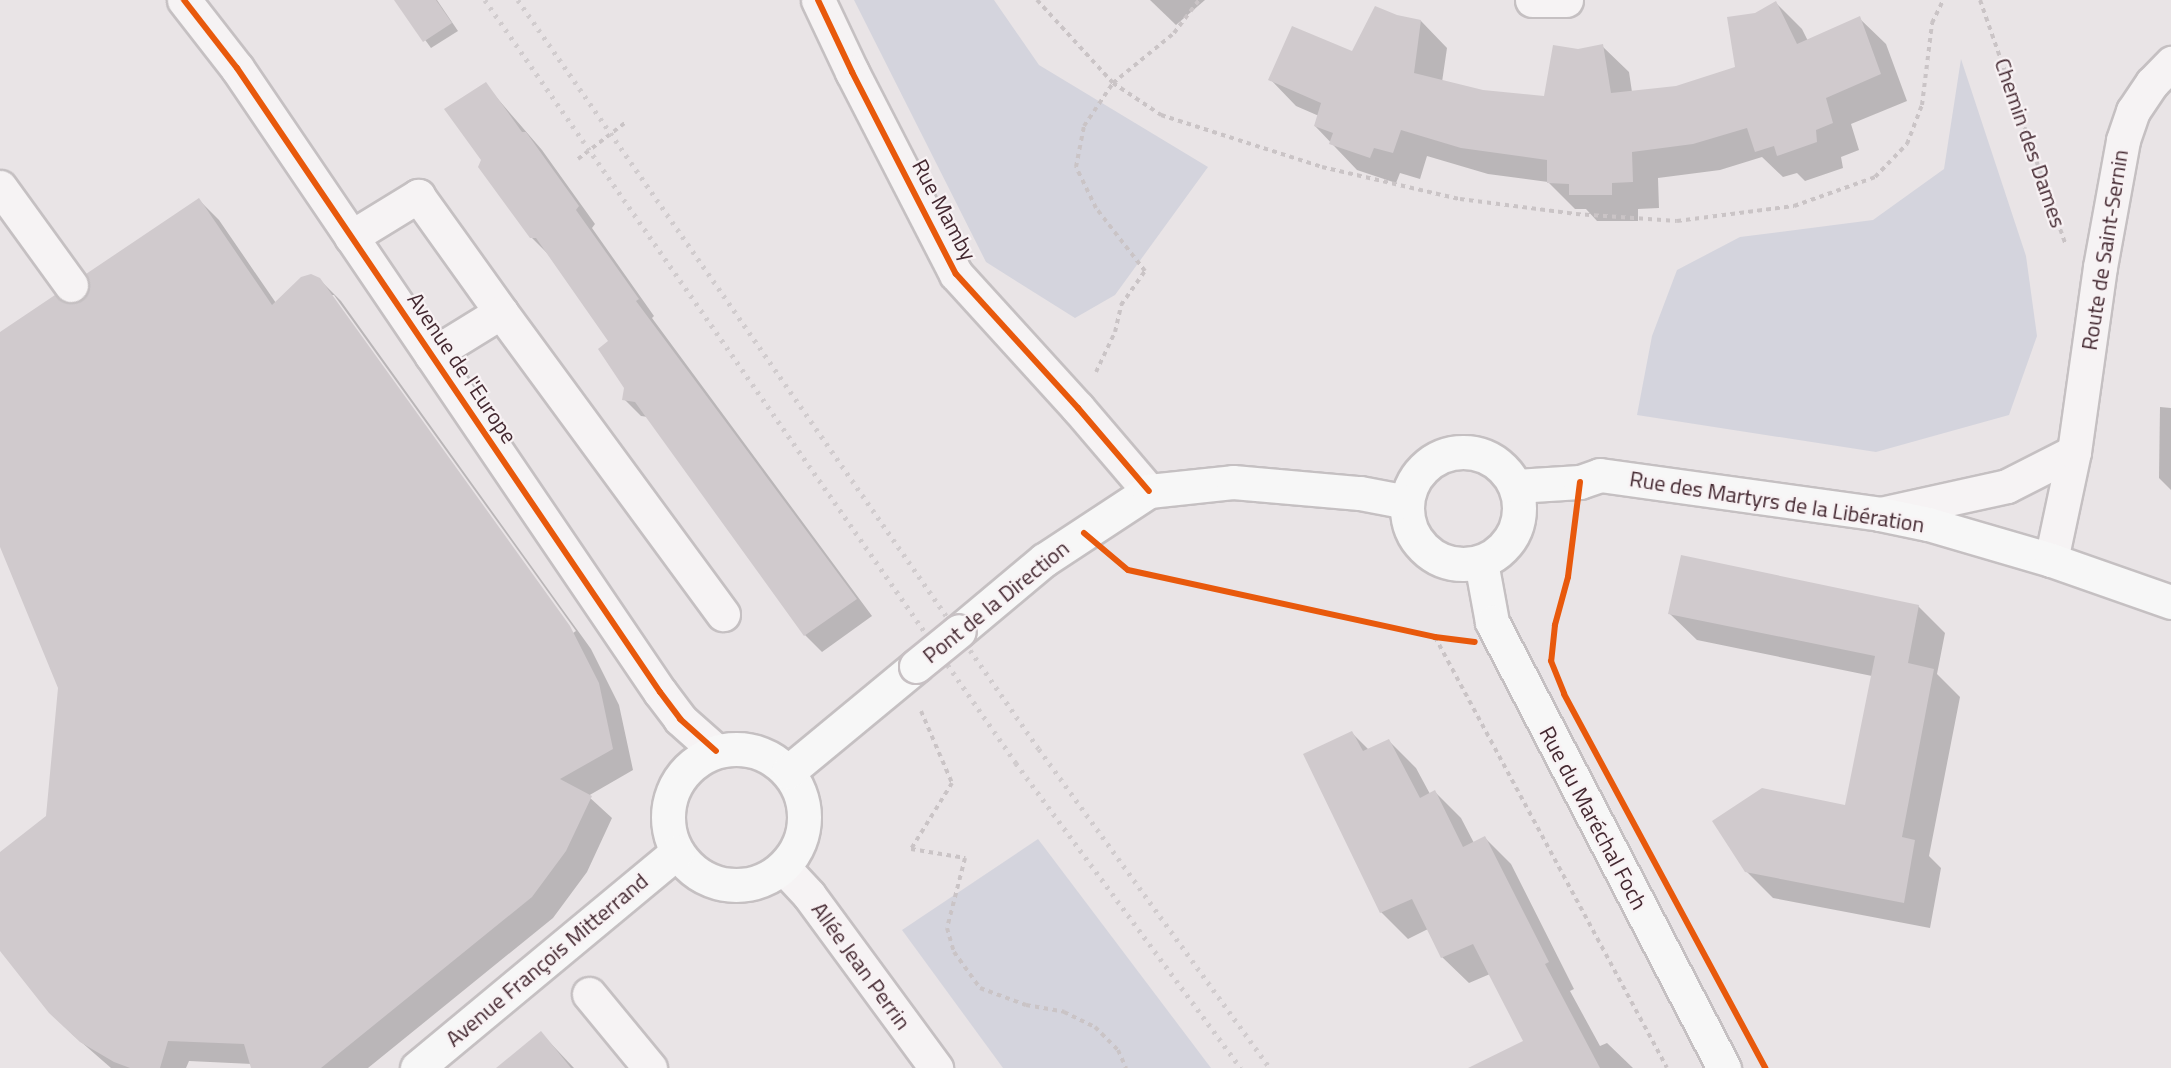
<!DOCTYPE html>
<html>
<head>
<meta charset="utf-8">
<style>
  body { margin:0 }
  #map { position:relative; width:2171px; height:1068px; overflow:hidden; background:#e9e4e6; font-family:"Titillium Web",sans-serif }
  div>[style] { position:absolute }
  [style*='--x'] { left:calc(var(--x)*1px); top:calc(var(--y)*1px); width:calc(var(--w)*1px); rotate:calc(var(--a)*1deg) }
  .green>* { inset:0; background:#d4d4dd }
  .shadow>* { inset:0; background:#0003 }
  .building>* { inset:0; background:#d0cacd }
  .path>* { height:4px; margin-top:-2px; transform-origin:0; background:repeating-linear-gradient(90deg,#cac4c6 0 4.5px,transparent 0 9px) }
  .roads { filter:drop-shadow(2px 0 #c5c0c2) drop-shadow(-2px 0 #c5c0c2) drop-shadow(0 2px #c5c0c2) drop-shadow(0 -2px #c5c0c2) }
  .minor>* { height:33px; margin:-16.5px; padding:0 16.5px; transform-origin:16.5px; border-radius:16.5px; background:#f6f3f4 }
  .major>* { height:33px; margin:-16.5px; padding:0 16.5px; transform-origin:16.5px; border-radius:16.5px; background:#f7f7f7 }
  .major>.ring { margin:-16.5px; padding:0; box-sizing:content-box; background:none; border:33px solid #f7f7f7; border-radius:50% }
  .rail>* { height:4.5px; margin-top:-2.25px; transform-origin:0; background:repeating-linear-gradient(90deg,#d1ccce 0 3px,transparent 0 9px) }
  .bridges { filter:drop-shadow(2px 0 #c7c0c3) drop-shadow(-2px 0 #c7c0c3) drop-shadow(0 2px #c7c0c3) drop-shadow(0 -2px #c7c0c3) }
  .major-bridge>* { height:33px; margin:-16.5px; padding:0 16.5px; transform-origin:16.5px; border-radius:16.5px; background:#f7f7f7 }
  .cycleway>* { height:6px; margin:-3px; padding:0 3px; transform-origin:3px; border-radius:3px; background:#e8590c }
  span { translate:-50% -50%; white-space:nowrap; text-align:center; line-height:1.15; -webkit-text-stroke:4.5px #f8f2f4; paint-order:stroke }
  .street-label { font-size:22px; color:#442931 }
</style>
</head>
<body>
<div id="map">
  <div class="green">
    <i style="clip-path:polygon(854px 0,994px 0,1039px 65px,1208px 167px,1115px 295px,1075px 318px,986px 262px)"></i>
    <i style="clip-path:polygon(1961px 59px,2026px 256px,2037px 336px,2009px 415px,1876px 452px,1637px 415px,1652px 336px,1677px 270px,1740px 237px,1873px 220px,1944px 169px)"></i>
    <i style="clip-path:polygon(1038px 839px,1211px 1068px,1003px 1068px,902px 930px)"></i>
  </div>
  <div class="shadow">
    <i style="clip-path:polygon(396px 0,437px 0,458px 31px,431px 48px)"></i>
    <i style="clip-path:polygon(1150px 0,1205px 0,1176px 25px)"></i>
    <i style="clip-path:polygon(1776px 3px,1802px 29px,1808px 41px,1859px 18px,1886px 44px,1907px 101px,1851px 124px,1859px 150px,1841px 157px,1843px 168px,1805px 181px,1797px 173px,1783px 177px,1762px 157px,1720px 170px,1658px 178px,1659px 208px,1638px 209px,1638px 221px,1597px 221px,1586px 209px,1575px 209px,1548px 182px,1488px 174px,1427px 156px,1420px 179px,1400px 173px,1396px 183px,1357px 170px,1315px 126px,1319px 116px,1296px 106px,1270px 79px,1352px 53px,1396px 16px,1421px 21px,1447px 48px,1442px 82px,1483px 92px,1545px 97px,1578px 50px,1602px 46px,1629px 72px,1632px 92px,1676px 88px,1736px 68px,1755px 14px)"></i>
    <i style="clip-path:polygon(485px 84px,542px 150px,595px 224px,592px 228px,654px 316px,652px 318px,872px 616px,822px 652px,805px 635px,648px 417px,641px 416px,624px 399px,626px 387px,610px 342px,548px 254px,531px 237px,482px 160px)"></i>
    <i style="clip-path:polygon(evenodd,199px 200px,219px 220px,276px 303px,320px 280px,341px 301px,591px 649px,619px 705px,633px 770px,588px 796px,612px 818px,587px 872px,553px 918px,368px 1068px,253px 1068px,252px 1064px,189px 1061px,186px 1068px,111px 1068px,72px 1034px,0 950px,0 854px,47px 816px,59px 688px,0 543px,0 334px,63px 304px,72px 305px,82px 302px,199px 200px,331px 295px,334px 295px,576px 631px,573px 633px,331px 295px)"></i>
    <i style="clip-path:polygon(2160px 407px,2171px 408px,2171px 490px,2159px 478px)"></i>
    <i style="clip-path:polygon(1918px 606px,1945px 633px,1937px 674px,1960px 697px,1929px 856px,1941px 868px,1930px 928px,1773px 898px,1746px 871px,1846px 807px,1872px 676px,1697px 640px,1670px 614px)"></i>
    <i style="clip-path:polygon(1352px 733px,1369px 750px,1389px 741px,1416px 768px,1430px 794px,1435px 792px,1461px 818px,1474px 843px,1485px 838px,1511px 864px,1574px 989px,1570px 991px,1600px 1046px,1607px 1043px,1633px 1068px,1477px 1068px,1525px 1042px,1490px 974px,1469px 983px,1442px 957px,1428px 929px,1408px 939px,1381px 912px,1305px 755px)"></i>
    <i style="clip-path:polygon(541px 1033px,574px 1068px,498px 1068px)"></i>
  </div>
  <div class="building">
    <i style="clip-path:polygon(394px 0,436px 0,452px 23px,423px 42px)"></i>
    <i style="clip-path:polygon(1776px 1px,1797px 44px,1860px 16px,1881px 74px,1826px 98px,1833px 123px,1816px 130px,1817px 142px,1777px 156px,1774px 146px,1755px 152px,1747px 128px,1693px 144px,1632px 152px,1633px 182px,1612px 183px,1612px 195px,1569px 195px,1569px 184px,1547px 183px,1547px 160px,1461px 148px,1401px 130px,1393px 153px,1374px 148px,1370px 158px,1329px 144px,1333px 133px,1314px 126px,1321px 103px,1268px 80px,1292px 26px,1352px 51px,1375px 6px,1397px 15px,1421px 20px,1414px 73px,1483px 90px,1544px 96px,1553px 45px,1578px 49px,1603px 44px,1611px 93px,1676px 86px,1735px 67px,1727px 17px,1755px 13px)"></i>
    <i style="clip-path:polygon(486px 82px,522px 132px,526px 132px,579px 206px,576px 210px,639px 299px,636px 301px,857px 599px,804px 636px,635px 402px,622px 400px,624px 388px,598px 349px,608px 341px,536px 238px,530px 238px,478px 167px,481px 160px,444px 109px)"></i>
    <i style="clip-path:polygon(199px 198px,272px 305px,301px 277px,311px 274px,320px 278px,570px 626px,599px 683px,613px 749px,560px 779px,592px 796px,566px 851px,532px 897px,321px 1068px,251px 1068px,244px 1044px,168px 1041px,160px 1068px,130px 1068px,114px 1062px,80px 1042px,49px 1013px,0 951px,0 852px,46px 816px,58px 688px,0 547px,0 332px,55px 295px,64px 302px,72px 304px,81px 300px,88px 292px,90px 282px,86px 274px)"></i>
    <i style="clip-path:polygon(1681px 555px,1919px 605px,1908px 663px,1934px 669px,1902px 837px,1915px 840px,1904px 903px,1745px 872px,1712px 821px,1762px 788px,1845px 805px,1875px 656px,1668px 614px)"></i>
    <i style="clip-path:polygon(1352px 731px,1363px 751px,1389px 739px,1420px 798px,1435px 790px,1463px 847px,1485px 836px,1549px 962px,1545px 964px,1600px 1068px,1468px 1068px,1523px 1041px,1473px 944px,1441px 958px,1412px 899px,1380px 913px,1303px 754px)"></i>
    <i style="clip-path:polygon(541px 1031px,571px 1068px,496px 1068px)"></i>
  </div>
  <div class="path">
    <i style="--x:1037;--y:0;--w:113;--a:47.5"></i>
    <i style="--x:1113;--y:83;--w:58;--a:33.7"></i>
    <i style="--x:1161;--y:115;--w:169;--a:17.9"></i>
    <i style="--x:1322;--y:167;--w:142;--a:13.1"></i>
    <i style="--x:1460;--y:199;--w:117;--a:7.4"></i>
    <i style="--x:1576;--y:214;--w:101;--a:4"></i>
    <i style="--x:1677;--y:221;--w:118;--a:-7.3"></i>
    <i style="--x:1794;--y:206;--w:86;--a:-19.7"></i>
    <i style="--x:1875;--y:177;--w:46;--a:-45.9"></i>
    <i style="--x:1907;--y:144;--w:42;--a:-69"></i>
    <i style="--x:1922;--y:105;--w:83;--a:-83"></i>
    <i style="--x:1932;--y:23;--w:25;--a:-64"></i>
    <i style="--x:1980;--y:0;--w:257;--a:70.7"></i>
    <i style="--x:578;--y:159;--w:61;--a:-37.6"></i>
    <i style="--x:1096;--y:372;--w:44;--a:-64.6"></i>
    <i style="--x:1115;--y:332;--w:28;--a:-77"></i>
    <i style="--x:1121;--y:305;--w:42;--a:-54.8"></i>
    <i style="--x:1145;--y:271;--w:80;--a:-127.9"></i>
    <i style="--x:1096;--y:208;--w:46;--a:-116"></i>
    <i style="--x:1076;--y:167;--w:42;--a:-79"></i>
    <i style="--x:1084;--y:126;--w:52;--a:-56"></i>
    <i style="--x:1113;--y:83;--w:79;--a:-39.3"></i>
    <i style="--x:1174;--y:33;--w:41;--a:-52.9"></i>
    <i style="--x:1435;--y:637;--w:489;--a:61.7"></i>
    <i style="--x:921;--y:711;--w:78;--a:66.7"></i>
    <i style="--x:952;--y:783;--w:78;--a:121.8"></i>
    <i style="--x:911;--y:849;--w:55;--a:9.5"></i>
    <i style="--x:965;--y:858;--w:72;--a:104.4"></i>
    <i style="--x:947;--y:928;--w:25;--a:74"></i>
    <i style="--x:954;--y:952;--w:44;--a:54.2"></i>
    <i style="--x:980;--y:988;--w:49;--a:20.3"></i>
    <i style="--x:1026;--y:1005;--w:39;--a:10"></i>
    <i style="--x:1064;--y:1012;--w:34;--a:26"></i>
    <i style="--x:1095;--y:1027;--w:33;--a:45"></i>
    <i style="--x:1118;--y:1050;--w:20;--a:66"></i>
  </div>
  <div class="roads">
    <div class="minor">
      <i style="--x:184;--y:0;--w:86;--a:52.1"></i>
      <i style="--x:237;--y:68;--w:754;--a:55.87"></i>
      <i style="--x:660;--y:692;--w:34;--a:53"></i>
      <i style="--x:680;--y:719;--w:48;--a:41.6"></i>
      <i style="--x:818;--y:0;--w:80;--a:64.7"></i>
      <i style="--x:852;--y:72;--w:227;--a:62.8"></i>
      <i style="--x:956;--y:274;--w:181;--a:47.7"></i>
      <i style="--x:1078;--y:408;--w:109;--a:49.5"></i>
      <i style="--x:1532;--y:0;--w:34;--a:0"></i>
      <i style="--x:0;--y:187;--w:121;--a:54.1"></i>
      <i style="--x:351;--y:237;--w:79;--a:-31.5"></i>
      <i style="--x:418;--y:196;--w:143;--a:54.4"></i>
      <i style="--x:501;--y:312;--w:82;--a:148.4"></i>
      <i style="--x:501;--y:312;--w:375;--a:53.7"></i>
      <i style="--x:1880;--y:514;--w:130;--a:-12.4"></i>
      <i style="--x:2007;--y:486;--w:75;--a:-26.9"></i>
      <i style="--x:2051;--y:560;--w:110;--a:-78"></i>
      <i style="--x:2074;--y:452;--w:187;--a:-82"></i>
      <i style="--x:2100;--y:267;--w:129;--a:-79.7"></i>
      <i style="--x:2123;--y:140;--w:31;--a:-71"></i>
      <i style="--x:2133;--y:111;--w:34;--a:-56"></i>
      <i style="--x:2152;--y:83;--w:28;--a:-46"></i>
      <i style="--x:783;--y:867;--w:38;--a:47"></i>
      <i style="--x:809;--y:895;--w:215;--a:53.7"></i>
      <i style="--x:589;--y:994;--w:96;--a:50.5"></i>
    </div>
    <div class="major">
      <i class="ring" style="left:1407px;top:452px;width:79px;height:79px"></i>
      <i style="--x:1516;--y:486;--w:64;--a:-3.6"></i>
      <i style="--x:1580;--y:482;--w:21;--a:-19"></i>
      <i style="--x:1600;--y:475;--w:283;--a:7.9"></i>
      <i style="--x:1880;--y:514;--w:49;--a:11.8"></i>
      <i style="--x:1928;--y:524;--w:128;--a:16.3"></i>
      <i style="--x:2051;--y:560;--w:127;--a:19.3"></i>
      <i style="--x:1481;--y:562;--w:61;--a:79.6"></i>
      <i style="--x:1492;--y:622;--w:503;--a:62.52"></i>
      <i style="--x:959;--y:631;--w:111;--a:-39.9"></i>
      <i style="--x:1044;--y:560;--w:126;--a:-33.3"></i>
      <i style="--x:1149;--y:491;--w:84;--a:-6.1"></i>
      <i style="--x:1233;--y:482;--w:127;--a:5"></i>
      <i style="--x:1360;--y:493;--w:48;--a:10.8"></i>
      <i class="ring" style="left:668px;top:749px;width:103px;height:103px"></i>
      <i style="--x:788;--y:772;--w:166;--a:-39.6"></i>
      <i style="--x:417;--y:1068;--w:338;--a:-39.7"></i>
    </div>
  </div>
  <div class="rail">
    <i style="--x:485;--y:0;--w:930;--a:55.16"></i>
    <i style="--x:1016;--y:763;--w:379;--a:53.6"></i>
    <i style="--x:518;--y:0;--w:912;--a:55.18"></i>
    <i style="--x:1039;--y:749;--w:394;--a:54.1"></i>
  </div>
  <div class="bridges">
    <div class="major-bridge">
      <i style="--x:916;--y:666;--w:55;--a:-39.1"></i>
    </div>
  </div>
  <div class="cycleway">
    <i style="--x:184;--y:0;--w:86;--a:52.1"></i>
    <i style="--x:237;--y:68;--w:754;--a:55.87"></i>
    <i style="--x:660;--y:692;--w:34;--a:53"></i>
    <i style="--x:680;--y:719;--w:48;--a:41.6"></i>
    <i style="--x:818;--y:0;--w:80;--a:64.7"></i>
    <i style="--x:852;--y:72;--w:227;--a:62.8"></i>
    <i style="--x:956;--y:274;--w:181;--a:47.7"></i>
    <i style="--x:1078;--y:408;--w:109;--a:49.5"></i>
    <i style="--x:1580;--y:482;--w:96;--a:97.2"></i>
    <i style="--x:1568;--y:577;--w:50;--a:105.2"></i>
    <i style="--x:1555;--y:625;--w:36;--a:96"></i>
    <i style="--x:1551;--y:661;--w:35;--a:68"></i>
    <i style="--x:1564;--y:694;--w:425;--a:61.7"></i>
    <i style="--x:1084;--y:533;--w:57;--a:40.1"></i>
    <i style="--x:1128;--y:570;--w:314;--a:12.3"></i>
    <i style="--x:1435;--y:637;--w:40;--a:7.1"></i>
  </div>
  <div class="street-label">
    <span style="left:2030px;top:143px;rotate:71deg">Chemin des Dames</span>
    <span style="left:944px;top:210px;rotate:62deg">Rue Mamby</span>
    <span style="left:2105px;top:250px;rotate:-81deg">Route de Saint-Sernin</span>
    <span style="left:462px;top:368px;rotate:56deg">Avenue de l'Europe</span>
    <span style="left:1777px;top:502px;rotate:9deg">Rue des Martyrs de la Libération</span>
    <span style="left:996px;top:602px;rotate:-39deg">Pont de la Direction</span>
    <span style="left:1593px;top:818px;rotate:62deg">Rue du Maréchal Foch</span>
    <span style="left:547px;top:960px;rotate:-40deg">Avenue François Mitterrand</span>
    <span style="left:861px;top:966px;rotate:54deg">Allée Jean Perrin</span>
  </div>
</div>
</body>
</html>
